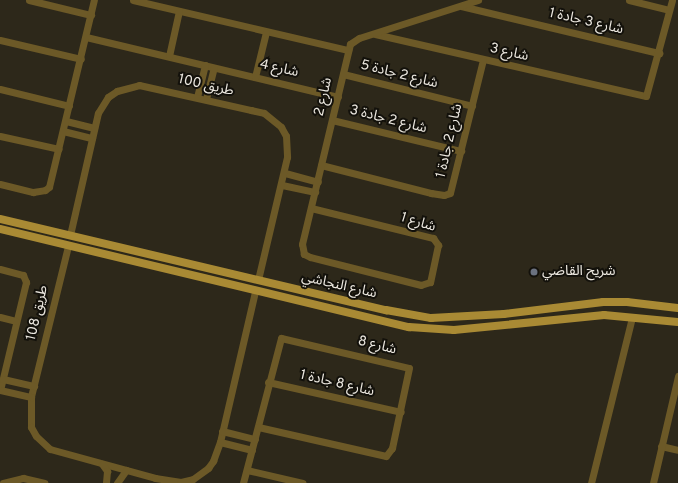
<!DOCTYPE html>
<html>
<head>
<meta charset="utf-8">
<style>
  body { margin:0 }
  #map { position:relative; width:678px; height:483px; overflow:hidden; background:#2d281a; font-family:Overpass,"Noto Sans Arabic",sans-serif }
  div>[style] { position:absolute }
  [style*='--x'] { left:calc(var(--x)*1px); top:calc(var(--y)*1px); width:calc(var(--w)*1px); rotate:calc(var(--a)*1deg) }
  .minor>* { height:7px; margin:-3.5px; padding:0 3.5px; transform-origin:3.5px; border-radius:3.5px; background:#6c5927 }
  .major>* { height:8px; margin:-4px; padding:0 4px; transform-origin:4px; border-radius:4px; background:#a98a34 }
  .dots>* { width:11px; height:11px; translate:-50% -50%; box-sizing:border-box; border:2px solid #13110b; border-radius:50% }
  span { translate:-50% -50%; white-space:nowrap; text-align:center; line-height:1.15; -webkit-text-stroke:4px #13110b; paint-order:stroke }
  .street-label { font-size:14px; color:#ece8e0 }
  .poi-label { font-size:14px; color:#ece8e0 }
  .left { translate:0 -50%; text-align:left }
</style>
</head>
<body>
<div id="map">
  <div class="minor">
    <i style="--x:29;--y:0;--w:64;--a:13.6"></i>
    <i style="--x:133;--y:0;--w:221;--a:13.1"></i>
    <i style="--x:629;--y:0;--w:41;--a:14"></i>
    <i style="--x:461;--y:6;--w:204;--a:13.4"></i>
    <i style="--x:375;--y:34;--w:278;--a:12.9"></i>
    <i style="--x:646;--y:96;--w:99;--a:-74.8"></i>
    <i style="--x:86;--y:37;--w:259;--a:13.4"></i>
    <i style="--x:0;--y:40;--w:83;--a:13.2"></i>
    <i style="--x:169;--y:56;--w:46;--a:-77.5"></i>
    <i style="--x:343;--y:74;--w:133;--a:13.9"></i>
    <i style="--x:255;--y:77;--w:46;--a:-76.3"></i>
    <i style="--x:0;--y:89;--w:71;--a:13.8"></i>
    <i style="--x:197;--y:97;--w:33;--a:-76"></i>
    <i style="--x:206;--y:99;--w:32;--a:-76"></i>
    <i style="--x:332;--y:120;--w:133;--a:13.5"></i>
    <i style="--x:66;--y:121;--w:29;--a:14"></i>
    <i style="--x:63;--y:131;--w:30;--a:14"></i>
    <i style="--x:0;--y:136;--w:60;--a:12.4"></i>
    <i style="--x:321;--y:165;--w:114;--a:14.3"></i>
    <i style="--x:431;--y:193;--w:13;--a:9"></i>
    <i style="--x:444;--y:195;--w:6;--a:-18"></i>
    <i style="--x:450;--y:193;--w:137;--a:-76.1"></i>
    <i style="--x:285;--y:173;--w:34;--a:15"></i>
    <i style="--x:0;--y:184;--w:34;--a:14"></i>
    <i style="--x:33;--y:192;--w:12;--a:-9"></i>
    <i style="--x:45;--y:190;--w:5;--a:-37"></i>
    <i style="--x:49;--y:187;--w:192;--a:-76.5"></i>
    <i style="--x:282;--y:185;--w:34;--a:12"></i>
    <i style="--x:311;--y:208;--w:126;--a:13.8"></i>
    <i style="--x:433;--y:238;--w:9;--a:54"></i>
    <i style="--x:438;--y:245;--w:38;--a:102"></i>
    <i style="--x:430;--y:282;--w:9;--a:162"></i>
    <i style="--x:421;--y:285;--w:114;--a:-165.8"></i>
    <i style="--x:310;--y:257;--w:7;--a:-153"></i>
    <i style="--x:304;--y:254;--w:10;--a:-101"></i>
    <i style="--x:302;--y:244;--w:206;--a:-76.5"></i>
    <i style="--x:350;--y:44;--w:11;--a:-34"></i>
    <i style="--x:359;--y:38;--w:125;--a:-17.7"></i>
    <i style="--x:70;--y:235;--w:125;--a:-77.1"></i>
    <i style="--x:98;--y:113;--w:19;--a:-58"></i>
    <i style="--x:108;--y:97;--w:11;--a:-34"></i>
    <i style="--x:117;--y:91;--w:23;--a:-15"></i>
    <i style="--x:139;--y:85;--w:115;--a:12.6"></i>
    <i style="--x:251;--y:110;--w:13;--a:13"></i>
    <i style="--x:264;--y:113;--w:22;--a:39"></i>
    <i style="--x:281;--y:127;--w:10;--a:61"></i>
    <i style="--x:286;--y:136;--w:21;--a:87"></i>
    <i style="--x:287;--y:157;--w:126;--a:103.3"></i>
    <i style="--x:68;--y:246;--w:155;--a:103.8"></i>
    <i style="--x:31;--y:397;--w:30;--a:90"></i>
    <i style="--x:31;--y:427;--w:10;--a:61"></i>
    <i style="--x:36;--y:436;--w:19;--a:43"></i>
    <i style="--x:50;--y:449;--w:109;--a:15.4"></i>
    <i style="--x:155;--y:478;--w:26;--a:9"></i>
    <i style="--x:181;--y:482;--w:12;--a:-14"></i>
    <i style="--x:193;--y:479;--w:19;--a:-36"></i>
    <i style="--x:208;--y:468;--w:9;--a:-54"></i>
    <i style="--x:213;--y:461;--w:20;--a:-70"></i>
    <i style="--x:220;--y:442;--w:155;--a:-76.9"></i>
    <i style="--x:0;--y:269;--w:24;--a:15"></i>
    <i style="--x:23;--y:275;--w:8;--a:67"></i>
    <i style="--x:26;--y:282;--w:111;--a:103.5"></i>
    <i style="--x:0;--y:317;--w:16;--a:14"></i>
    <i style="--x:3;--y:379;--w:32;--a:13"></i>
    <i style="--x:268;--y:382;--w:136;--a:12.7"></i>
    <i style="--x:0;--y:390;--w:32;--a:13"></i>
    <i style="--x:222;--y:431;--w:34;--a:14"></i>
    <i style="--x:220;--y:442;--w:33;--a:14"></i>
    <i style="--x:661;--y:446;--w:17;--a:13"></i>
    <i style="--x:102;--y:464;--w:9;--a:54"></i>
    <i style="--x:107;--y:471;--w:12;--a:95"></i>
    <i style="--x:247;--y:470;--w:57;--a:13.1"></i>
    <i style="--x:3;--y:483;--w:21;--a:-14"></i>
    <i style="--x:23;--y:478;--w:22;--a:13"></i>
    <i style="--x:117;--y:483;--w:16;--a:-55"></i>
    <i style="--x:243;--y:483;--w:150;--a:-75.3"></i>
    <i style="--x:281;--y:338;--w:131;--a:13.2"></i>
    <i style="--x:409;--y:368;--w:82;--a:102"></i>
    <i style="--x:392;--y:448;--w:10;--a:127"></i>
    <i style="--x:386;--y:456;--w:131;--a:-167.2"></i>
    <i style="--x:591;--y:483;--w:171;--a:-76.1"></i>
    <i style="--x:653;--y:483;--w:110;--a:-76.8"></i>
  </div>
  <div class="major">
    <i style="--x:0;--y:219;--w:397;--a:13.3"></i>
    <i style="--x:386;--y:310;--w:46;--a:10.1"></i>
    <i style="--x:431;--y:318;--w:73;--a:-3.1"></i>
    <i style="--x:504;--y:314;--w:100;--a:-6.9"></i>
    <i style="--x:603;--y:302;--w:24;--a:0"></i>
    <i style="--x:627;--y:302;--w:51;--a:6.7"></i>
    <i style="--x:0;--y:229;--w:421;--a:13.5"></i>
    <i style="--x:409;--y:327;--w:45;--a:3.8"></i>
    <i style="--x:454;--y:330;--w:151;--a:-5.7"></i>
    <i style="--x:604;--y:315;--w:74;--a:5.4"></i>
  </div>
  <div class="dots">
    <i style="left:534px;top:272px;background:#6b7280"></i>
  </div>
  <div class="street-label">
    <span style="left:586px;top:22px;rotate:13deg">شارع 3 جادة 1</span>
    <span style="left:509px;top:53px;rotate:13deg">شارع 3</span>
    <span style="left:279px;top:69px;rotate:13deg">شارع 4</span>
    <span style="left:399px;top:75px;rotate:14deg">شارع 2 جادة 5</span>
    <span style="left:206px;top:86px;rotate:13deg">طريق 100</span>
    <span style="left:324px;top:97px;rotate:-77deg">شارع 2</span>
    <span style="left:388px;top:120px;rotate:14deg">شارع 2 جادة 3</span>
    <span style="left:450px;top:141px;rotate:-77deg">شارع 2 جادة 1</span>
    <span style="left:418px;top:223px;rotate:17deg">شارع 1</span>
    <span style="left:339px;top:286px;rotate:13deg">شارع النجاشي</span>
    <span style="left:38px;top:313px;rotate:-77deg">طريق 108</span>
    <span style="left:377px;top:346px;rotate:14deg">شارع 8</span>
    <span style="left:337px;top:384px;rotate:13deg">شارع 8 جادة 1</span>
  </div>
  <div class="poi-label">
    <span class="left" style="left:542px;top:272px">شريح القاضي</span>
  </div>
</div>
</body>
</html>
